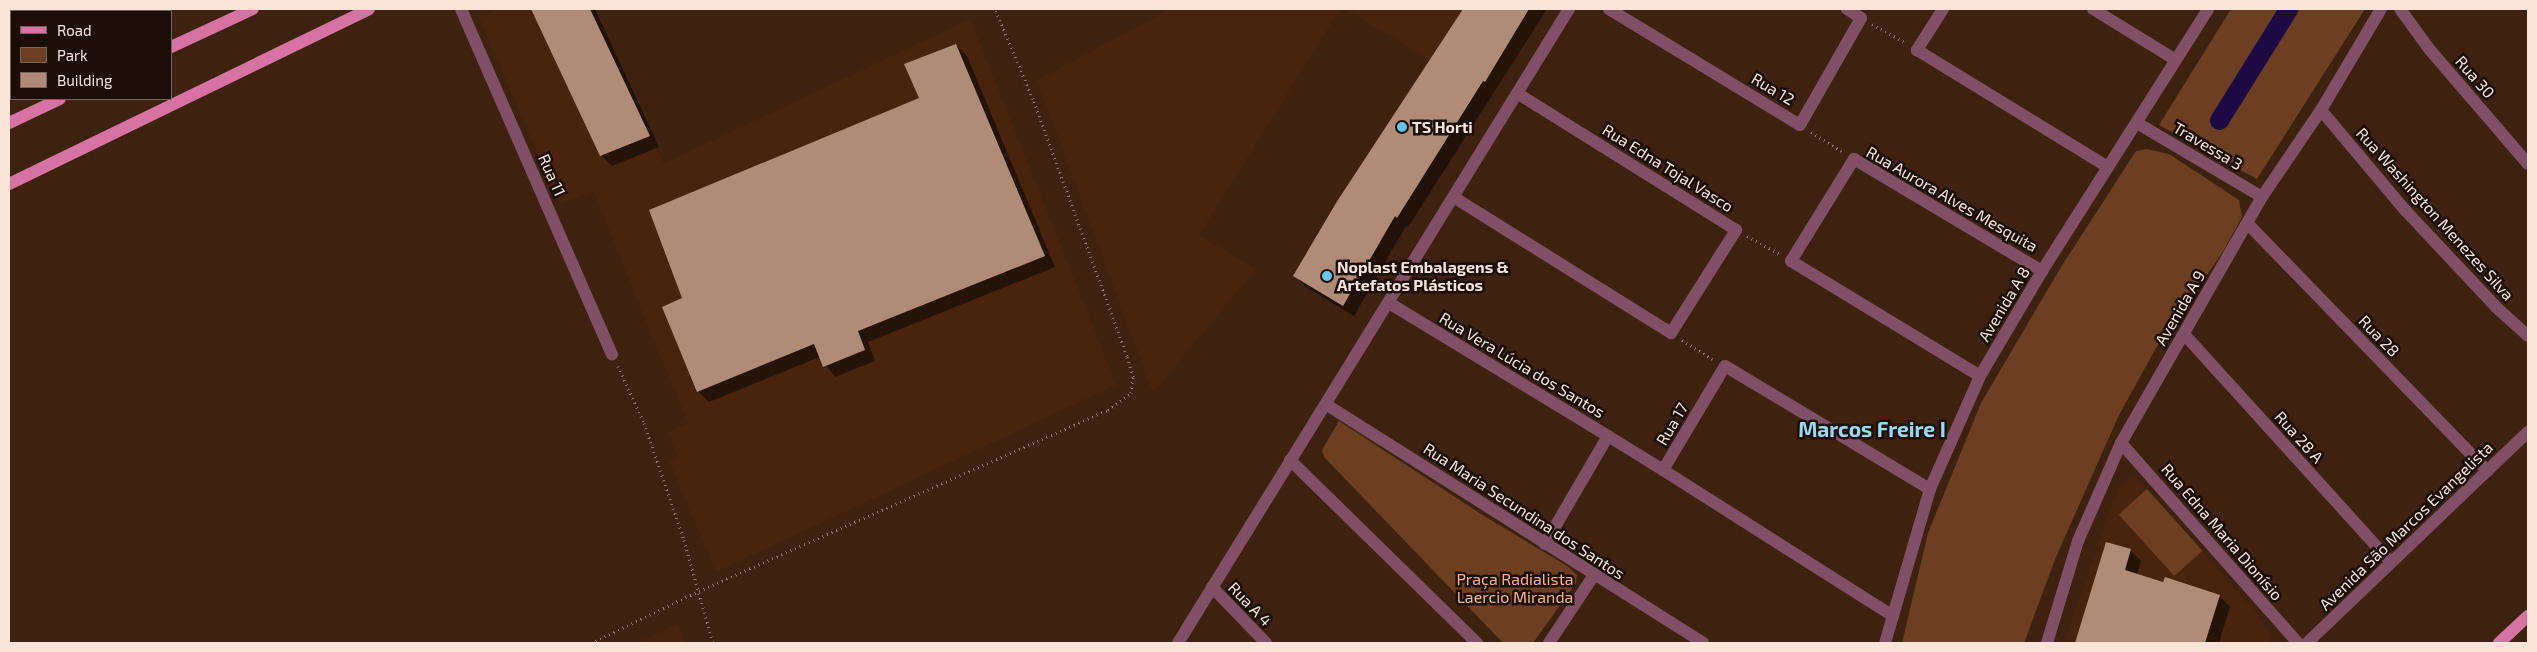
<!DOCTYPE html>
<html>
<head>
<meta charset="utf-8">
<style>
  body { margin:0 }
  #map { position:relative; width:2537px; height:652px; overflow:hidden; background:#3e210f; font-family:"Exo 2",sans-serif }
  div>[style] { position:absolute }
  [style*='--x'] { left:calc(var(--x)*1px); top:calc(var(--y)*1px); width:calc(var(--w)*1px); rotate:calc(var(--a)*1deg) }
  .built>* { inset:0; background:#48240e }
  .green>* { inset:0; background:#6c3f23; transform-origin:0 0 }
  .shadow>* { inset:0; background:#0007 }
  .canal>* { height:19px; margin:-9.5px; padding:0 9.5px; transform-origin:9.5px; border-radius:9.5px; background:#1d0a44 }
  .building>* { inset:0; background:#b08c78 }
  .path>* { height:3px; margin-top:-1.5px; transform-origin:0; background:repeating-linear-gradient(90deg,#8c7363 0 1px,transparent 0 5px) }
  .minor>* { height:12px; margin:-6px; padding:0 6px; transform-origin:6px; border-radius:6px; background:#805066 }
  .major>* { height:12px; margin:-6px; padding:0 6px; transform-origin:6px; border-radius:6px; background:#d673a3 }
  .dots>* { width:14px; height:14px; translate:-50% -50%; box-sizing:border-box; border:2px solid #1b0e07; border-radius:50% }
  span { translate:-50% -50%; white-space:nowrap; text-align:center; line-height:1.15; -webkit-text-stroke:5px #1b0e07; paint-order:stroke }
  .street-label { font-size:16px; color:#f8e4d9 }
  .poi-label { font-size:16px; color:#f8e4d9; font-weight:700 }
  .left { translate:0 -50%; text-align:left }
  .park-label { font-size:16px; color:#feb389 }
  .district-label { font-size:21px; color:#98d9fa; font-weight:700 }
  .frame { position:absolute; inset:0; border:10px solid #f8e4d9; pointer-events:none }
  .legend { position:absolute; left:10px; top:10px; width:162px; height:90px; box-sizing:border-box; background:#1b0e07; border:1px solid #73645b; margin:0; padding:6px 9px; list-style:none; font-size:15px; color:#f8e4d9 }
  .legend li { display:flex; align-items:center; gap:10px; height:25px }
  .legend b { width:25px; border:1px solid #73645b }
</style>
</head>
<body>
<div id="map">
  <div class="built">
    <i style="clip-path:polygon(9px 9px,99px 9px,11px 11px,9px 49px)"></i>
    <i style="clip-path:polygon(497px 9px,590px 9px,663px 164px,970px 19px,1116px 385px,716px 572px,669px 461px,679px 458px,668px 432px,688px 423px,593px 191px,560px 204px,479px 17px)"></i>
    <i style="clip-path:polygon(1171px 9px,1340px 9px,1199px 235px,1256px 269px,1153px 393px,1037px 80px)"></i>
    <i style="clip-path:polygon(1345px 9px,1545px 9px,1492px 97px)"></i>
    <i style="clip-path:polygon(2129px 478px,2137px 478px,2147px 489px,2256px 612px,2270px 633px,2269px 643px,2064px 643px,2118px 488px)"></i>
    <i style="clip-path:polygon(678px 624px,686px 643px,636px 643px)"></i>
  </div>
  <div class="green">
    <i style="clip-path:polygon(2231px 9px,2365px 9px,2257px 179px,2159px 125px)"></i>
    <i style="clip-path:polygon(2147px 149px,2169px 154px,2239px 200px,2242px 217px,2224px 250px,2156px 348px,2119px 415px,2056px 557px,2024px 643px,1902px 643px,1928px 533px,1981px 403px,2061px 267px,2136px 151px)"></i>
    <i style="clip-path:polygon(1339px 421px,1481px 514px,1567px 566px,1577px 575px,1576px 583px,1533px 643px,1503px 643px,1324px 457px,1322px 450px)"></i>
    <i style="left:2147px;top:489px;width:83px;height:38px;rotate:48deg"></i>
  </div>
  <div class="shadow">
    <i style="clip-path:polygon(532px 9px,595px 9px,659px 147px,612px 166px,601px 155px)"></i>
    <i style="clip-path:polygon(1464px 9px,1547px 9px,1408px 227px,1406px 226px,1354px 316px,1306px 287px,1295px 276px,1337px 203px)"></i>
    <i style="clip-path:polygon(956px 45px,967px 56px,1055px 267px,868px 342px,875px 361px,835px 377px,820px 357px,709px 402px,698px 391px,684px 298px,921px 99px)"></i>
    <i style="clip-path:polygon(2107px 543px,2130px 550px,2141px 561px,2137px 575px,2219px 596px,2230px 607px,2219px 643px,2077px 643px)"></i>
  </div>
  <div class="canal">
    <i style="--x:2219;--y:120;--w:131;--a:-58.1"></i>
  </div>
  <div class="building">
    <i style="clip-path:polygon(531px 9px,590px 9px,650px 136px,600px 156px)"></i>
    <i style="clip-path:polygon(1463px 9px,1529px 9px,1485px 82px,1483px 81px,1397px 218px,1395px 216px,1343px 306px,1293px 276px,1336px 203px)"></i>
    <i style="clip-path:polygon(956px 44px,1045px 256px,858px 331px,865px 350px,823px 367px,814px 344px,697px 392px,662px 307px,682px 298px,649px 210px,919px 98px,904px 64px)"></i>
    <i style="clip-path:polygon(2106px 542px,2131px 549px,2125px 570px,2163px 582px,2165px 577px,2220px 595px,2205px 643px,2075px 643px)"></i>
  </div>
  <div class="path">
    <i style="--x:1872;--y:24;--w:39;--a:29"></i>
    <i style="--x:1811;--y:132;--w:36;--a:32"></i>
    <i style="--x:1747;--y:236;--w:37;--a:29"></i>
    <i style="--x:1682;--y:340;--w:36;--a:32"></i>
    <i style="--x:618;--y:366;--w:63;--a:65.5"></i>
    <i style="--x:644;--y:423;--w:124;--a:71.1"></i>
    <i style="--x:684;--y:540;--w:107;--a:74.3"></i>
    <i style="--x:591;--y:643;--w:120;--a:-25.7"></i>
    <i style="--x:699;--y:591;--w:447;--a:-23.9"></i>
    <i style="--x:1108;--y:410;--w:29;--a:-36"></i>
    <i style="--x:1131;--y:393;--w:16;--a:-83"></i>
    <i style="--x:1133;--y:377;--w:22;--a:-106"></i>
    <i style="--x:1127;--y:356;--w:274;--a:-110.1"></i>
    <i style="--x:1033;--y:99;--w:98;--a:-112.9"></i>
  </div>
  <div class="minor">
    <i style="--x:461;--y:9;--w:377;--a:66.4"></i>
    <i style="--x:1609;--y:9;--w:223;--a:31.3"></i>
    <i style="--x:1800;--y:125;--w:123;--a:-60.3"></i>
    <i style="--x:1861;--y:18;--w:17;--a:-147"></i>
    <i style="--x:1943;--y:9;--w:49;--a:122.4"></i>
    <i style="--x:1917;--y:50;--w:224;--a:31.5"></i>
    <i style="--x:2093;--y:9;--w:97;--a:31.6"></i>
    <i style="--x:2400;--y:9;--w:51;--a:53.8"></i>
    <i style="--x:2430;--y:50;--w:150;--a:49.3"></i>
    <i style="--x:2321;--y:110;--w:131;--a:50"></i>
    <i style="--x:2405;--y:210;--w:133;--a:46.8"></i>
    <i style="--x:2496;--y:307;--w:43;--a:42.2"></i>
    <i style="--x:2137;--y:123;--w:145;--a:30.6"></i>
    <i style="--x:1455;--y:198;--w:255;--a:32"></i>
    <i style="--x:1671;--y:333;--w:122;--a:-57.7"></i>
    <i style="--x:1736;--y:230;--w:257;--a:-148"></i>
    <i style="--x:2248;--y:224;--w:344;--a:45.9"></i>
    <i style="--x:1389;--y:303;--w:256;--a:31.3"></i>
    <i style="--x:1608;--y:436;--w:125;--a:120.3"></i>
    <i style="--x:2184;--y:334;--w:308;--a:47.8"></i>
    <i style="--x:1980;--y:376;--w:221;--a:-148.7"></i>
    <i style="--x:1791;--y:261;--w:120;--a:-58.3"></i>
    <i style="--x:1854;--y:159;--w:219;--a:30.8"></i>
    <i style="--x:1327;--y:405;--w:445;--a:32.3"></i>
    <i style="--x:1608;--y:436;--w:65;--a:31.7"></i>
    <i style="--x:2121;--y:443;--w:267;--a:48.5"></i>
    <i style="--x:1290;--y:460;--w:262;--a:44.4"></i>
    <i style="--x:1212;--y:587;--w:78;--a:46"></i>
    <i style="--x:1893;--y:616;--w:272;--a:-147.6"></i>
    <i style="--x:1663;--y:470;--w:121;--a:-59.2"></i>
    <i style="--x:1725;--y:366;--w:239;--a:31"></i>
    <i style="--x:1178;--y:643;--w:745;--a:-58.34"></i>
    <i style="--x:1549;--y:643;--w:82;--a:-56.5"></i>
    <i style="--x:1885;--y:643;--w:160;--a:-73.7"></i>
    <i style="--x:1930;--y:489;--w:124;--a:-66.1"></i>
    <i style="--x:1980;--y:376;--w:122;--a:-59.4"></i>
    <i style="--x:2042;--y:271;--w:310;--a:-57.6"></i>
    <i style="--x:2047;--y:643;--w:107;--a:-73.1"></i>
    <i style="--x:2078;--y:541;--w:107;--a:-66.3"></i>
    <i style="--x:2121;--y:443;--w:284;--a:-60.2"></i>
    <i style="--x:2262;--y:197;--w:105;--a:-55.9"></i>
    <i style="--x:2321;--y:110;--w:117;--a:-59.3"></i>
    <i style="--x:2307;--y:643;--w:306;--a:-43.7"></i>
  </div>
  <div class="major">
    <i style="--x:171;--y:47;--w:90;--a:-24.9"></i>
    <i style="--x:9;--y:123;--w:56;--a:-25.2"></i>
    <i style="--x:9;--y:184;--w:400;--a:-25.9"></i>
    <i style="--x:2499;--y:643;--w:40;--a:-43"></i>
  </div>
  <div class="dots">
    <i style="left:1402px;top:127px;background:#67c4f0"></i>
    <i style="left:1327px;top:276px;background:#67c4f0"></i>
  </div>
  <div class="street-label">
    <span style="left:2475px;top:77px;rotate:49deg">Rua 30</span>
    <span style="left:1773px;top:89px;rotate:31deg">Rua 12</span>
    <span style="left:2208px;top:146px;rotate:31deg">Travessa 3</span>
    <span style="left:1668px;top:168px;rotate:32deg">Rua Edna Tojal Vasco</span>
    <span style="left:552px;top:175px;rotate:66deg">Rua 11</span>
    <span style="left:1952px;top:199px;rotate:30deg">Rua Aurora Alves Mesquita</span>
    <span style="left:2435px;top:214px;rotate:48deg">Rua Washington Menezes Silva</span>
    <span style="left:2004px;top:304px;rotate:-59deg">Avenida A 8</span>
    <span style="left:2180px;top:308px;rotate:-60deg">Avenida A 9</span>
    <span style="left:2379px;top:336px;rotate:46deg">Rua 28</span>
    <span style="left:1522px;top:365px;rotate:31deg">Rua Vera Lúcia dos Santos</span>
    <span style="left:1672px;top:424px;rotate:-59deg">Rua 17</span>
    <span style="left:2299px;top:437px;rotate:48deg">Rua 28 A</span>
    <span style="left:1524px;top:511px;rotate:33deg">Rua Maria Secundina dos Santos</span>
    <span style="left:2406px;top:526px;rotate:-44deg">Avenida São Marcos Evangelista</span>
    <span style="left:2222px;top:532px;rotate:49deg">Rua Edna Maria Dionísio</span>
    <span style="left:1250px;top:604px;rotate:46deg">Rua A 4</span>
  </div>
  <div class="poi-label">
    <span class="left" style="left:1412px;top:127px">TS Horti</span>
    <span class="left" style="left:1337px;top:276px">Noplast Embalagens &amp;<br>Artefatos Plásticos</span>
  </div>
  <div class="park-label">
    <span style="left:1515px;top:588px">Praça Radialista<br>Laercio Miranda</span>
  </div>
  <div class="district-label">
    <span style="left:1872px;top:429px">Marcos Freire I</span>
  </div>
  <div class="frame"></div>
  <ul class="legend">
  <li><b style="height:6px;background:#d673a3"></b>Road</li>
  <li><b style="height:14px;background:#6c3f23"></b>Park</li>
  <li><b style="height:14px;background:#b08c78"></b>Building</li>
  </ul>
</div>
</body>
</html>
